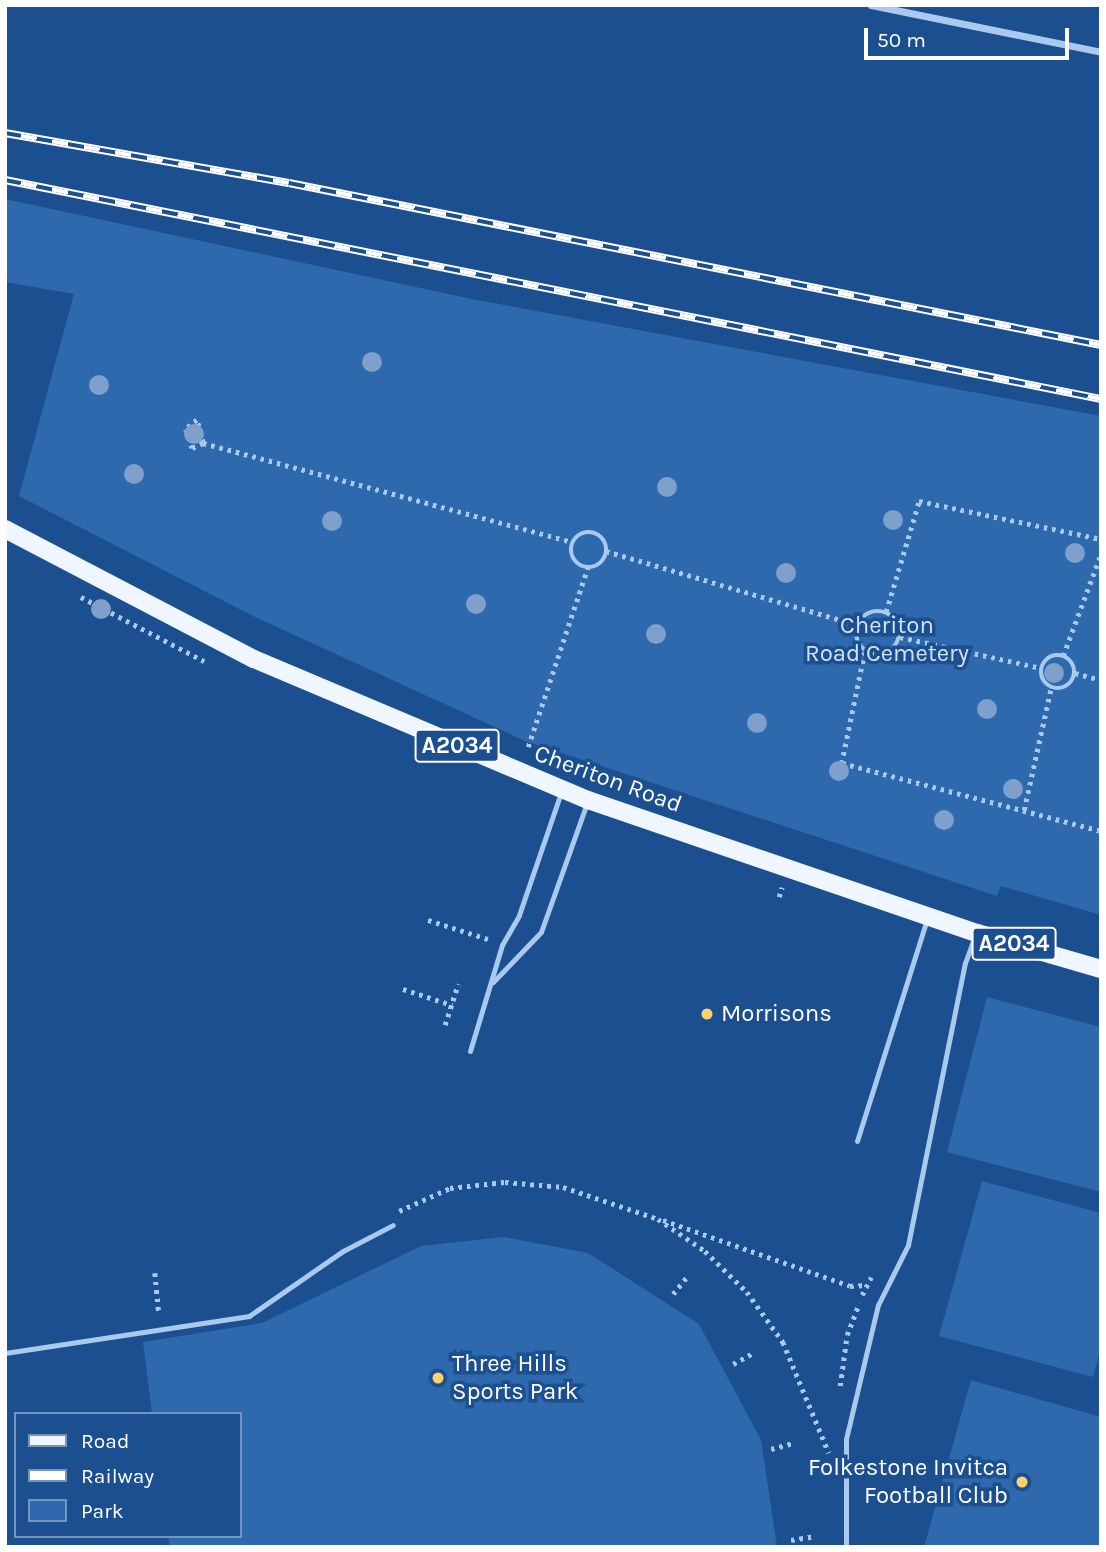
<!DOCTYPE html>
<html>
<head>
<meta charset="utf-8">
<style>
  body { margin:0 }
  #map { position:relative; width:1106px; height:1552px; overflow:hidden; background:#1b4f8f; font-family:Karla,sans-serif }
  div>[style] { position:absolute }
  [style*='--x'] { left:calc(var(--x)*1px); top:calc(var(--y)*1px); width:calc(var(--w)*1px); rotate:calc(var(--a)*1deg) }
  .green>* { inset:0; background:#2e69ad }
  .path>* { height:4.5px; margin-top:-2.25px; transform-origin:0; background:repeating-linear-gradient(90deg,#a9c9ee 0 3.5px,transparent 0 8.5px) }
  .path>.ring { margin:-2.25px; padding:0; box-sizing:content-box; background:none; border:4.5px solid #a9c9ee; border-radius:50% }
  .lane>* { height:5px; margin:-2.5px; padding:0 2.5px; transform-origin:2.5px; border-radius:2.5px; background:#a9c9ee }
  .street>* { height:7px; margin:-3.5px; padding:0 3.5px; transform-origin:3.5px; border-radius:3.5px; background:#a9c9ee }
  .primary>* { height:18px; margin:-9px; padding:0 9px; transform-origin:9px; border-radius:9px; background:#f0f6ff }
  .rail>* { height:8px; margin-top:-4px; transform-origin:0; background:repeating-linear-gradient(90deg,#1b4f8f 0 16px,#fff 0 32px); box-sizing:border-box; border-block:2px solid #fff }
  .trees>* { width:20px; height:20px; margin:-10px; border-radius:50%; background:#7ea0ca }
  .dots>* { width:19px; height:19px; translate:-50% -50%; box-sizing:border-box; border:4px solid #1b4f8f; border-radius:50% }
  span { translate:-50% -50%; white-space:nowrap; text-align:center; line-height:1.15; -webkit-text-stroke:7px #1b4f8f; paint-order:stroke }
  .shield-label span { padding:2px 5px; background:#1b4f8f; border:2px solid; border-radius:5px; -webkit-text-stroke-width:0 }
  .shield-label { font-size:23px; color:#fff; font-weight:700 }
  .park-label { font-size:24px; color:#cfe3fa }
  .street-label { font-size:24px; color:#fff }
  .poi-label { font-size:24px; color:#fff }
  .left { translate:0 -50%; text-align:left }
  .right { translate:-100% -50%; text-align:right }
  .frame { position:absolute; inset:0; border:7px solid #fff; pointer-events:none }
  .legend { position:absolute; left:14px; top:1412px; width:228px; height:126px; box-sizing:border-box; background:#1b4f8f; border:2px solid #7695bc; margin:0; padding:9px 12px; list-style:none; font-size:21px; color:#fff }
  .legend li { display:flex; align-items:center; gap:14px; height:35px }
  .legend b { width:35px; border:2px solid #7695bc }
  .scale { position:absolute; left:864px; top:28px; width:205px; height:32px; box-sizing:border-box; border:4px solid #fff; border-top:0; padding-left:9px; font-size:21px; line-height:24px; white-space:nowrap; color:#fff; -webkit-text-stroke:5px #1b4f8f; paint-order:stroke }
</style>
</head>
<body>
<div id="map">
  <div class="green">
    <i style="clip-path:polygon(5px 199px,472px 299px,1101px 416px,1101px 915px,1001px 886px,997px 896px,525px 741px,255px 617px,19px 496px,74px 294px,5px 282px)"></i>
    <i style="clip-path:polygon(987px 997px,1101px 1027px,1101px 1192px,947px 1152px)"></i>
    <i style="clip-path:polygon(982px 1181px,1101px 1213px,1101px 1348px,1093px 1377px,939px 1336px)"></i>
    <i style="clip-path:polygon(504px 1237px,588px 1253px,699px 1324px,761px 1440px,777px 1547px,170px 1547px,168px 1536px,240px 1536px,240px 1414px,152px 1414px,143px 1342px,262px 1323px,421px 1246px)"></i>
    <i style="clip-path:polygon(971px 1380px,1101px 1417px,1101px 1547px,924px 1547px)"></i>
  </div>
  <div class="path">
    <i style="--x:203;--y:443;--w:24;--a:-105"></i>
    <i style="--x:197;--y:420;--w:14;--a:141"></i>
    <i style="--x:186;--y:429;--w:20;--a:72"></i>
    <i style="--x:192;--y:448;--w:12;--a:-24"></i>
    <i style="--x:203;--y:443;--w:383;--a:15"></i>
    <i class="ring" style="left:571px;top:532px;width:31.5px;height:31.5px"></i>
    <i style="--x:606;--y:551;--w:262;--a:16.4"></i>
    <i style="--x:81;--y:597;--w:139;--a:27.5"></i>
    <i class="ring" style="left:856px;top:611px;width:39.5px;height:39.5px"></i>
    <i style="--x:886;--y:612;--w:116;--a:-73.4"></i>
    <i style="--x:919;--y:501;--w:186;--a:11.8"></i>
    <i style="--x:900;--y:637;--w:144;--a:12.4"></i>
    <i style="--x:865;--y:652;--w:113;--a:101.7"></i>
    <i style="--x:842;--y:763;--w:268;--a:14.7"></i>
    <i class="ring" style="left:1041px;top:655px;width:29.5px;height:29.5px"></i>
    <i style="--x:1063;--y:656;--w:109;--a:-69.6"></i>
    <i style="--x:1075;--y:673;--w:27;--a:15"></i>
    <i style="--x:528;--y:747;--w:190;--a:-71.6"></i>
    <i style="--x:1024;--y:810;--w:125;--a:-77.5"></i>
    <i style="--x:779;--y:897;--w:10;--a:-73"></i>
    <i style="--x:428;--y:920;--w:63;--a:17.6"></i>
    <i style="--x:403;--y:989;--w:52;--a:18.1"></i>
    <i style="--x:445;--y:1025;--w:43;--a:-72.4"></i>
    <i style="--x:399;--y:1211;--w:56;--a:-24.3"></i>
    <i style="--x:450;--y:1188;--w:55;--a:-6.2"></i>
    <i style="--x:505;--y:1182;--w:58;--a:4.9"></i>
    <i style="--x:563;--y:1187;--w:100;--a:18.6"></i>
    <i style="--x:658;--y:1219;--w:57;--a:34.2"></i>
    <i style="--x:705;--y:1251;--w:59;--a:44.3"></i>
    <i style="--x:747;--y:1292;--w:62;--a:54.2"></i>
    <i style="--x:783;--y:1342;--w:120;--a:67.5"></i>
    <i style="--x:663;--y:1220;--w:198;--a:19.4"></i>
    <i style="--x:850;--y:1286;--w:16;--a:-4"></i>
    <i style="--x:155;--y:1273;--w:41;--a:84.4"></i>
    <i style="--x:673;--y:1294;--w:21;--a:-51"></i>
    <i style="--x:862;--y:1295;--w:20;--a:-63"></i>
    <i style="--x:733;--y:1364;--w:23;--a:-29"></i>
    <i style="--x:840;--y:1386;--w:51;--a:-82.2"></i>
    <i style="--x:847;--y:1335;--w:34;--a:-69"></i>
    <i style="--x:771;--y:1449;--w:24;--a:-15"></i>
    <i style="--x:791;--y:1540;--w:25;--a:-9"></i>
  </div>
  <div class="lane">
    <i style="--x:493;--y:982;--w:69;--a:-46.2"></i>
    <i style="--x:541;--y:932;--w:137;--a:-70.4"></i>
    <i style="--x:470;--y:1051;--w:111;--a:-73.2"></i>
    <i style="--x:502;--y:945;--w:34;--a:-60"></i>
    <i style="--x:519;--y:915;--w:130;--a:-71.1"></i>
    <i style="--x:857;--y:1141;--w:233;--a:-72.5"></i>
    <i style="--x:5;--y:1353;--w:247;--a:-8.6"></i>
    <i style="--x:249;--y:1316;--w:114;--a:-34.7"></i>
    <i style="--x:343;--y:1251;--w:56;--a:-27.5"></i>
    <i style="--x:846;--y:1547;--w:108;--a:-90"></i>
    <i style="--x:846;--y:1439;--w:138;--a:-76.6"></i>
    <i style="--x:878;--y:1305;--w:67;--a:-63.4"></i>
    <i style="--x:908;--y:1245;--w:288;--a:-78.6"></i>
    <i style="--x:965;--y:963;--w:29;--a:-70"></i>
  </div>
  <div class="street">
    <i style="--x:871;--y:5;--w:235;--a:11.5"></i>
  </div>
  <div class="primary">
    <i style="--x:5;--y:529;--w:281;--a:27.6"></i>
    <i style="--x:254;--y:659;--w:363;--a:22.9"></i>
    <i style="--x:588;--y:800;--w:411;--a:18.9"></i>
    <i style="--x:977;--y:933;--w:129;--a:16.2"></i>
  </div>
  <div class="rail">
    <i style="--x:5;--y:133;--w:288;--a:10"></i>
    <i style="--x:289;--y:183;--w:828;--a:11.28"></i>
    <i style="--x:5;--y:180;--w:1118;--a:11.3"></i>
  </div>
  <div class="trees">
    <i style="left:372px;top:362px"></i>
    <i style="left:99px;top:385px"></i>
    <i style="left:194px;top:434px"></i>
    <i style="left:134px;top:474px"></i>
    <i style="left:667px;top:487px"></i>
    <i style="left:893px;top:520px"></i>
    <i style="left:332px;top:521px"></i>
    <i style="left:1075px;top:553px"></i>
    <i style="left:786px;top:573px"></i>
    <i style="left:476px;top:604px"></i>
    <i style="left:101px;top:609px"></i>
    <i style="left:656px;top:634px"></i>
    <i style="left:1054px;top:673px"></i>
    <i style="left:987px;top:709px"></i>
    <i style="left:757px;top:723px"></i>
    <i style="left:839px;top:771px"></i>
    <i style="left:1013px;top:789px"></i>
    <i style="left:944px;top:820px"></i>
  </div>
  <div class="dots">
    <i style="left:707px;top:1014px;background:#ffd166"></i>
    <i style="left:438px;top:1378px;background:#ffd166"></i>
    <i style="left:1022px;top:1482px;background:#ffd166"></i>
  </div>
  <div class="shield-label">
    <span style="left:457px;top:746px">A2034</span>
    <span style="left:1014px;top:944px">A2034</span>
  </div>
  <div class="park-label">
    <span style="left:887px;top:640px">Cheriton<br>Road Cemetery</span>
  </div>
  <div class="street-label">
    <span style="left:608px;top:779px;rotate:20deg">Cheriton Road</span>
  </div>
  <div class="poi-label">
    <span class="left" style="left:721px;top:1014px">Morrisons</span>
    <span class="left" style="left:452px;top:1378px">Three Hills<br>Sports Park</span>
    <span class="right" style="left:1008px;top:1482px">Folkestone Invitca<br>Football Club</span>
  </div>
  <div class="frame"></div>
  <ul class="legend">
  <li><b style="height:9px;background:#f0f6ff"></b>Road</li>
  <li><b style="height:9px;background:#fff"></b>Railway</li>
  <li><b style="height:19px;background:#2e69ad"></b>Park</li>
  </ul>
  <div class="scale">50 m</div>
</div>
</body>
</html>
